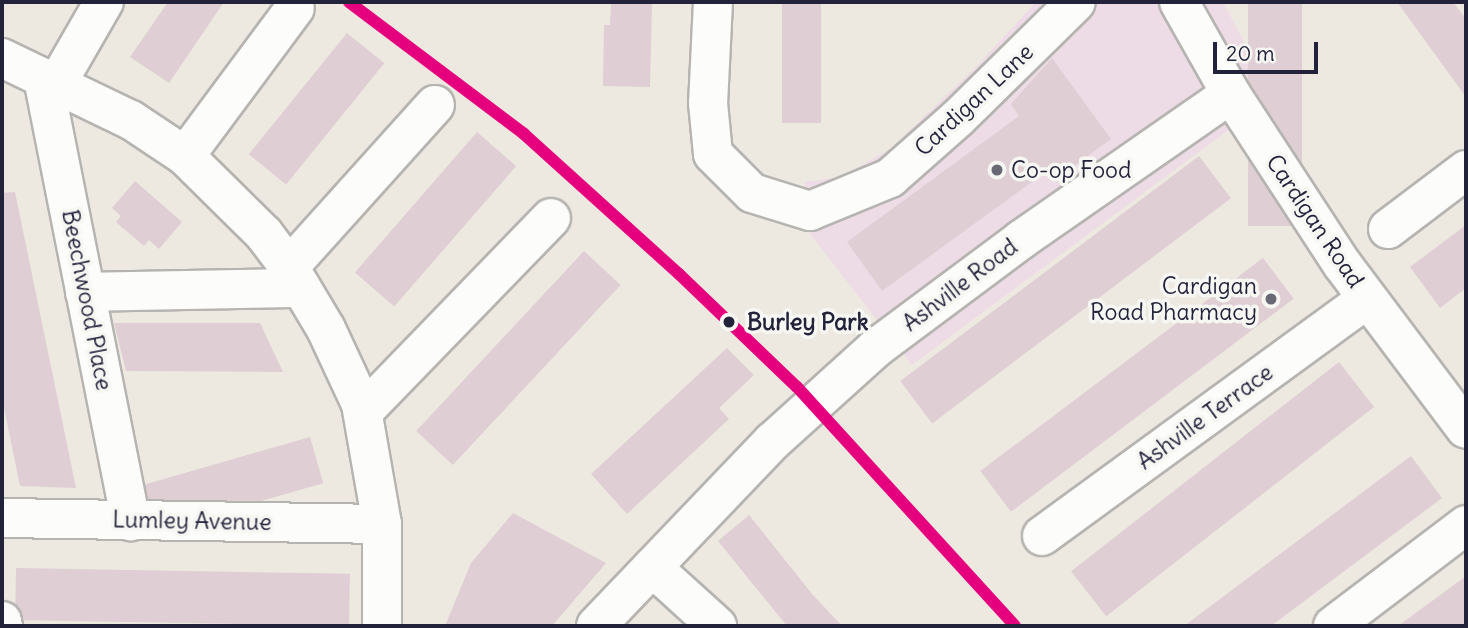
<!DOCTYPE html>
<html>
<head>
<meta charset="utf-8">
<style>
  body { margin:0 }
  #map { position:relative; width:1468px; height:628px; overflow:hidden; background:#ede9e1; font-family:Delius,sans-serif }
  div>[style] { position:absolute }
  [style*='--x'] { left:calc(var(--x)*1px); top:calc(var(--y)*1px); width:calc(var(--w)*1px); rotate:calc(var(--a)*1deg) }
  .built>* { inset:0; background:#eddce5 }
  .building>* { inset:0; background:#dfced3; transform-origin:0 0 }
  .roads { filter:drop-shadow(2px 0 #b6b4b1) drop-shadow(-2px 0 #b6b4b1) drop-shadow(0 2px #b6b4b1) drop-shadow(0 -2px #b6b4b1) }
  .minor>* { height:38px; margin:-19px; padding:0 19px; transform-origin:19px; border-radius:19px; background:#fcfcfa }
  .rail-1>* { height:12px; margin:-6px; padding:0 6px; transform-origin:6px; border-radius:6px; background:#e5007d }
  .dots>* { width:19px; height:19px; translate:-50% -50%; box-sizing:border-box; border:4px solid #f6f6f2; border-radius:50% }
  span { translate:-50% -50%; white-space:nowrap; text-align:center; line-height:1.15; -webkit-text-stroke:7px #f6f6f2; paint-order:stroke }
  .street-label { font-size:23px; color:#22223b }
  .poi-label { font-size:23px; color:#22223b }
  .left { translate:0 -50%; text-align:left }
  .right { translate:-100% -50%; text-align:right }
  .stop-label { font-size:23px; color:#22223b; font-weight:700 }
  .frame { position:absolute; inset:0; border:4px solid #22223b; pointer-events:none }
  .scale { position:absolute; left:1213px; top:42px; width:105px; height:32px; box-sizing:border-box; border:4px solid #22223b; border-top:0; padding-left:9px; font-size:21px; line-height:24px; white-space:nowrap; color:#22223b; -webkit-text-stroke:5px #f6f6f2; paint-order:stroke }
</style>
</head>
<body>
<div id="map">
  <div class="built">
    <i style="clip-path:polygon(1036px 2px,1223px 2px,1273px 97px,912px 365px,807px 230px,805px 182px,840px 177px,890px 149px,973px 70px)"></i>
  </div>
  <div class="building">
    <i style="clip-path:polygon(168px 2px,224px 2px,169px 83px,130px 57px)"></i>
    <i style="clip-path:polygon(611px 2px,652px 2px,650px 87px,603px 86px,604px 25px,610px 25px)"></i>
    <i style="left:782px;top:2px;width:39px;height:121px"></i>
    <i style="left:1248px;top:2px;width:54px;height:224px"></i>
    <i style="clip-path:polygon(1397px 2px,1453px 2px,1466px 19px,1466px 97px)"></i>
    <i style="left:347px;top:33px;width:48px;height:156px;rotate:39deg"></i>
    <i style="clip-path:polygon(1052px 58px,1111px 139px,1062px 175px,1055px 165px,882px 291px,847px 242px,1019px 116px,1011px 104px)"></i>
    <i style="left:477px;top:132px;width:52px;height:186px;rotate:41deg"></i>
    <i style="left:1199px;top:156px;width:53px;height:374px;rotate:53deg"></i>
    <i style="clip-path:polygon(135px 181px,182px 222px,159px 249px,149px 240px,144px 246px,116px 222px,121px 216px,112px 208px)"></i>
    <i style="clip-path:polygon(15px 192px,76px 488px,20px 486px,2px 398px,2px 193px)"></i>
    <i style="clip-path:polygon(1466px 225px,1466px 288px,1440px 308px,1410px 267px)"></i>
    <i style="left:584px;top:251px;width:50px;height:246px;rotate:43deg"></i>
    <i style="left:1263px;top:258px;width:51px;height:354px;rotate:53deg"></i>
    <i style="clip-path:polygon(114px 323px,260px 323px,283px 372px,126px 371px)"></i>
    <i style="clip-path:polygon(727px 348px,754px 375px,719px 408px,729px 419px,627px 514px,591px 474px)"></i>
    <i style="left:1339px;top:362px;width:57px;height:340px;rotate:52deg"></i>
    <i style="left:310px;top:437px;width:48px;height:173px;rotate:74deg"></i>
    <i style="clip-path:polygon(1411px 456px,1442px 498px,1271px 626px,1184px 626px)"></i>
    <i style="clip-path:polygon(513px 513px,606px 563px,552px 626px,445px 626px,471px 563px)"></i>
    <i style="clip-path:polygon(749px 515px,812px 594px,842px 626px,787px 626px,718px 541px)"></i>
    <i style="left:16px;top:568px;width:334px;height:52px;rotate:1deg"></i>
    <i style="clip-path:polygon(1466px 576px,1466px 626px,1398px 626px)"></i>
  </div>
  <div class="roads">
    <div class="minor">
      <i style="--x:713;--y:2;--w:101;--a:92.8"></i>
      <i style="--x:708;--y:103;--w:51;--a:84.4"></i>
      <i style="--x:713;--y:154;--w:55;--a:45"></i>
      <i style="--x:752;--y:193;--w:61;--a:17.2"></i>
      <i style="--x:810;--y:211;--w:87;--a:-22.4"></i>
      <i style="--x:890;--y:178;--w:91;--a:-41.4"></i>
      <i style="--x:958;--y:118;--w:165;--a:-44.5"></i>
      <i style="--x:1179;--y:2;--w:106;--a:60.5"></i>
      <i style="--x:1231;--y:94;--w:203;--a:56.9"></i>
      <i style="--x:1342;--y:264;--w:206;--a:53.1"></i>
      <i style="--x:2;--y:58;--w:143;--a:25.7"></i>
      <i style="--x:131;--y:120;--w:65;--a:33.7"></i>
      <i style="--x:185;--y:156;--w:111;--a:44.6"></i>
      <i style="--x:264;--y:234;--w:41;--a:52.9"></i>
      <i style="--x:289;--y:267;--w:72;--a:59.2"></i>
      <i style="--x:326;--y:329;--w:83;--a:65"></i>
      <i style="--x:361;--y:404;--w:122;--a:80.1"></i>
      <i style="--x:382;--y:524;--w:102;--a:90"></i>
      <i style="--x:43;--y:78;--w:452;--a:78.8"></i>
      <i style="--x:56;--y:85;--w:96;--a:-60"></i>
      <i style="--x:185;--y:156;--w:184;--a:-53.4"></i>
      <i style="--x:1388;--y:229;--w:98;--a:-37.1"></i>
      <i style="--x:289;--y:267;--w:218;--a:-48"></i>
      <i style="--x:85;--y:292;--w:216;--a:-1.1"></i>
      <i style="--x:363;--y:412;--w:270;--a:-45.9"></i>
      <i style="--x:2;--y:518;--w:380;--a:0.9"></i>
      <i style="--x:1042;--y:536;--w:402;--a:-36.1"></i>
      <i style="--x:652;--y:567;--w:88;--a:42.2"></i>
      <i style="--x:2;--y:621;--w:5;--a:79"></i>
      <i style="--x:596;--y:626;--w:256;--a:-46.3"></i>
      <i style="--x:773;--y:441;--w:139;--a:-42.1"></i>
      <i style="--x:876;--y:348;--w:182;--a:-36.7"></i>
      <i style="--x:1022;--y:239;--w:254;--a:-34.8"></i>
      <i style="--x:1333;--y:626;--w:167;--a:-37.2"></i>
    </div>
  </div>
  <div class="rail-1">
    <i style="--x:349;--y:2;--w:219;--a:37"></i>
    <i style="--x:524;--y:134;--w:209;--a:42.1"></i>
    <i style="--x:679;--y:274;--w:163;--a:43.8"></i>
    <i style="--x:797;--y:387;--w:323;--a:47.6"></i>
  </div>
  <div class="dots">
    <i style="left:997px;top:170px;background:#696875"></i>
    <i style="left:1271px;top:299px;background:#696875"></i>
    <i style="left:729px;top:322px;background:#22223b"></i>
  </div>
  <div class="street-label">
    <span style="left:974px;top:100px;rotate:-43deg">Cardigan Lane</span>
    <span style="left:1315px;top:221px;rotate:56deg">Cardigan Road</span>
    <span style="left:960px;top:285px;rotate:-37deg">Ashville Road</span>
    <span style="left:87px;top:300px;rotate:79deg">Beechwood Place</span>
    <span style="left:1205px;top:417px;rotate:-36deg">Ashville Terrace</span>
    <span style="left:192px;top:521px;rotate:1deg">Lumley Avenue</span>
  </div>
  <div class="poi-label">
    <span class="left" style="left:1011px;top:170px">Co-op Food</span>
    <span class="right" style="left:1257px;top:299px">Cardigan<br>Road Pharmacy</span>
  </div>
  <div class="stop-label">
    <span class="left" style="left:747px;top:322px">Burley Park</span>
  </div>
  <div class="frame"></div>
  <div class="scale">20 m</div>
</div>
</body>
</html>
